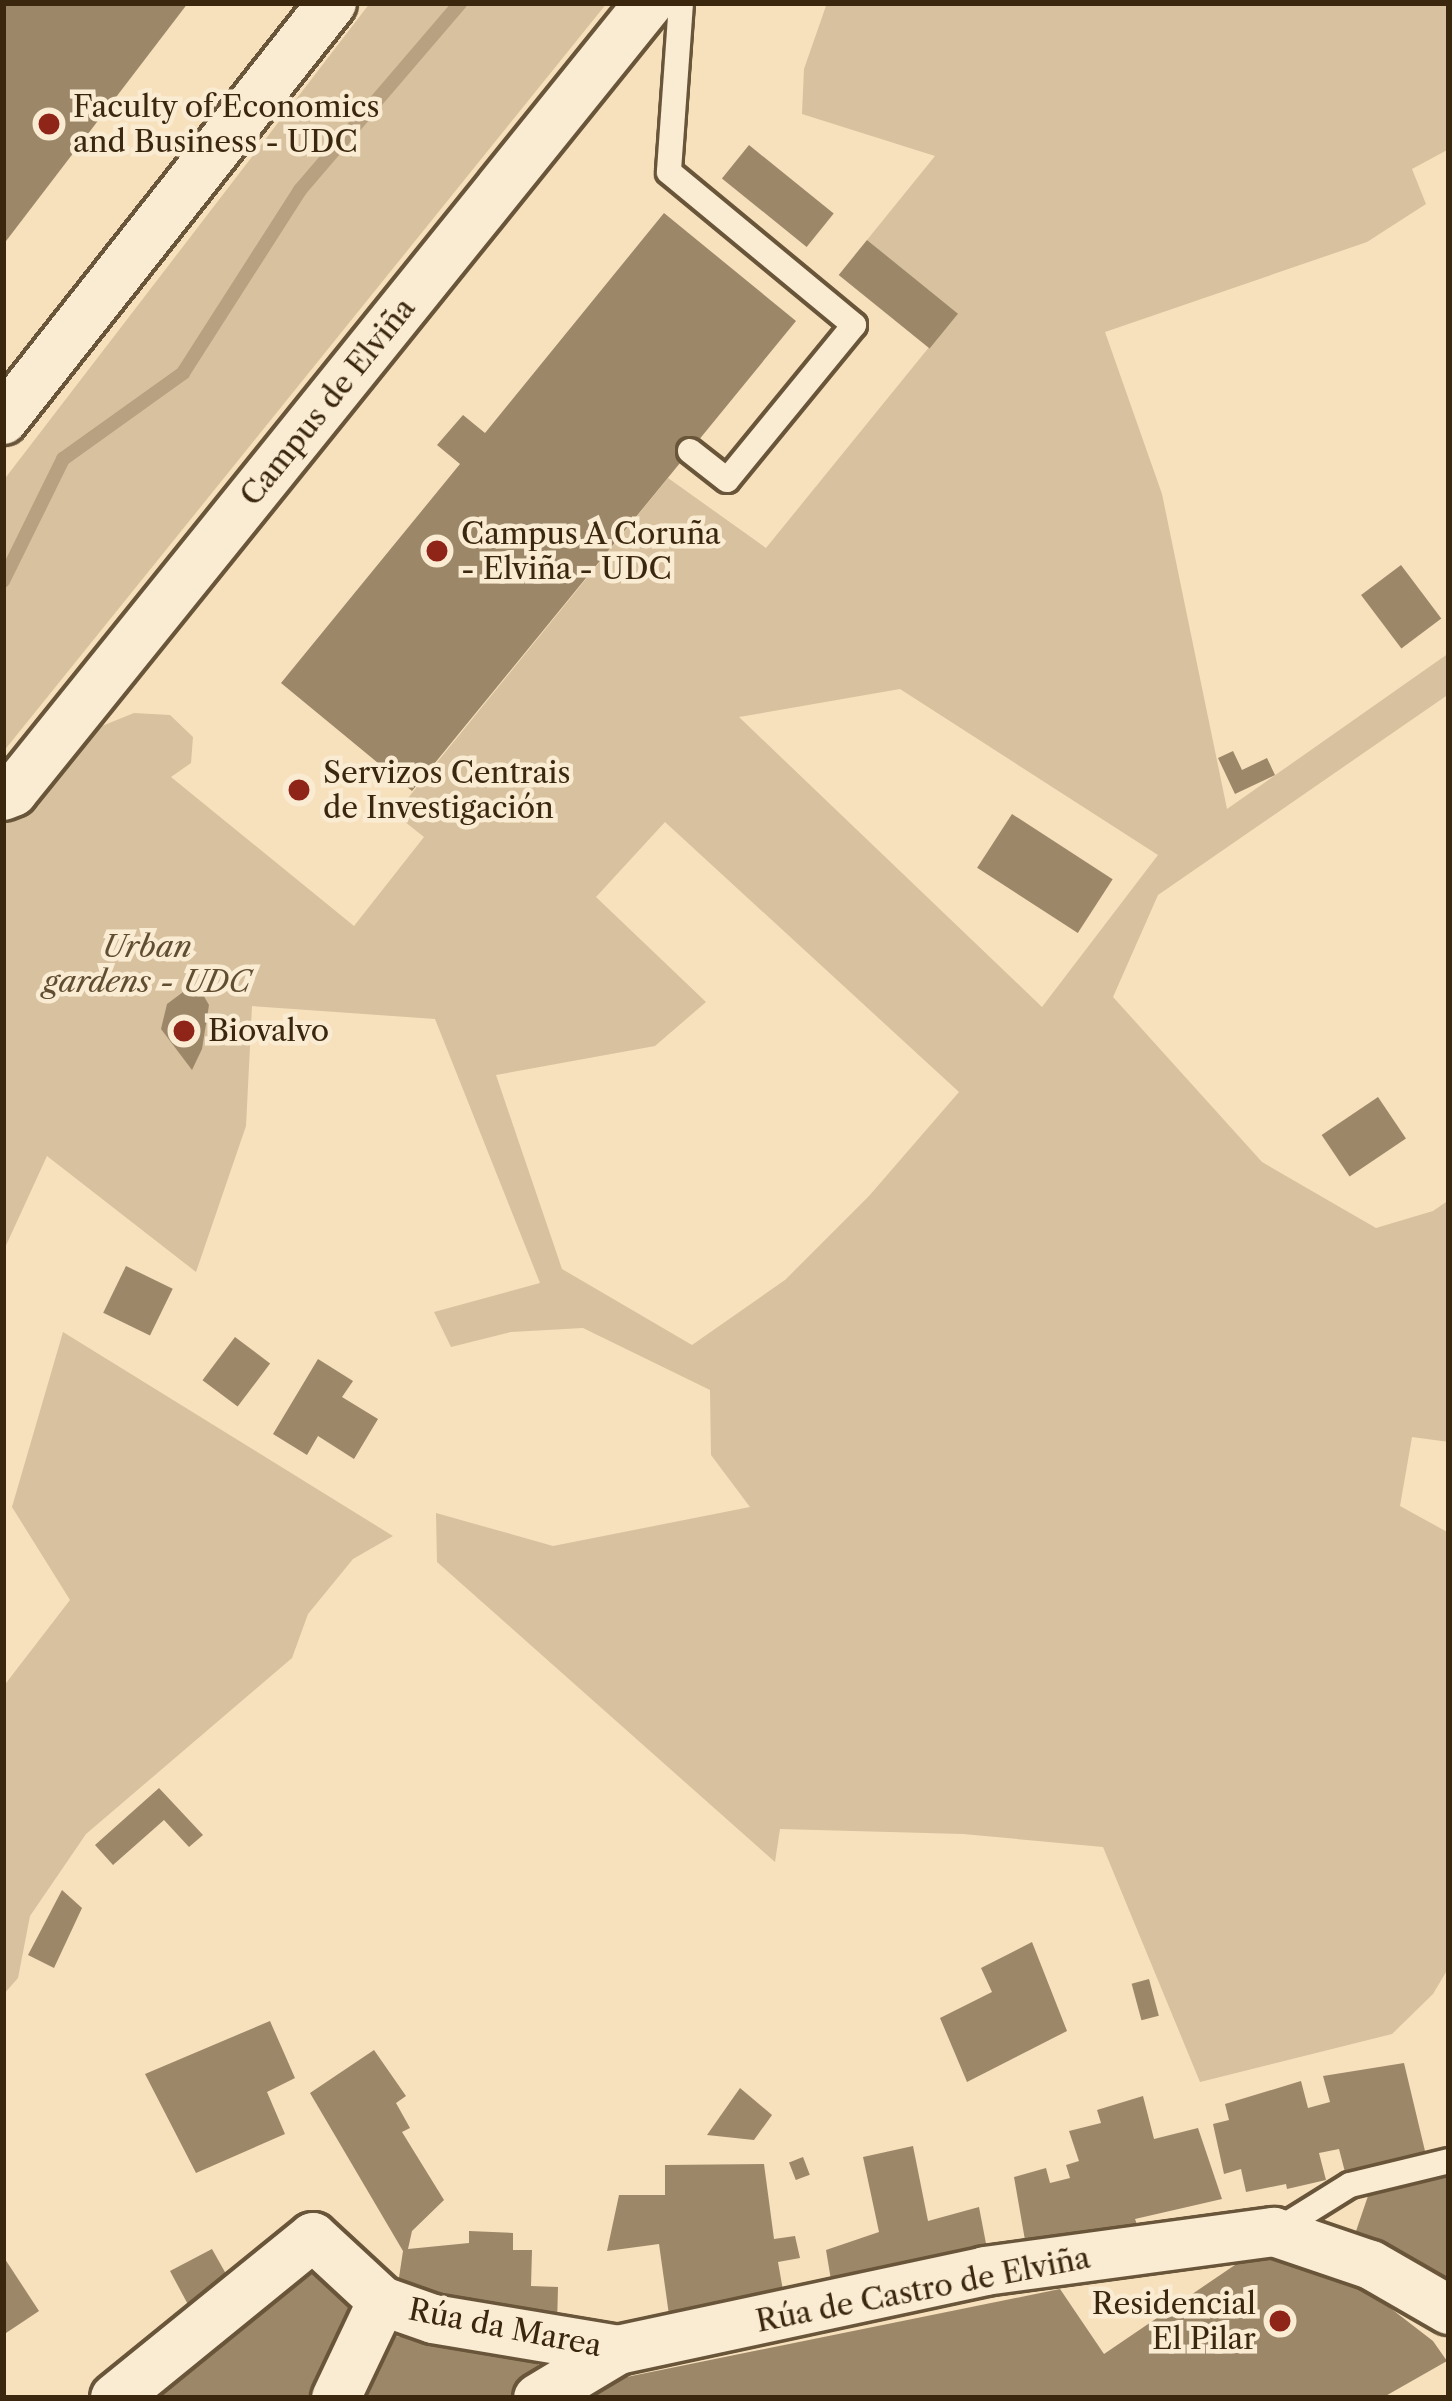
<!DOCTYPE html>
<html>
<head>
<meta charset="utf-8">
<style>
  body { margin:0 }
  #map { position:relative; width:1452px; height:2401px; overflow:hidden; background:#f7e0bc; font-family:"Libre Caslon Text",serif }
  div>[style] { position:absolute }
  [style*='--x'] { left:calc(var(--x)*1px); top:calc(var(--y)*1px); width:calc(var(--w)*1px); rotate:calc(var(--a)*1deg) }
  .green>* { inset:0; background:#d7c19e }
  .stream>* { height:14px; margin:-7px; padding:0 7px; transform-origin:7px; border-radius:7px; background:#b7a180 }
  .building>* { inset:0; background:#9c8768; transform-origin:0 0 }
  .roads { filter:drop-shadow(3px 0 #695539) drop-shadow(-3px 0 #695539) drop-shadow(0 3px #695539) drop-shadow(0 -3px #695539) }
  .lane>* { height:24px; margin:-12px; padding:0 12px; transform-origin:12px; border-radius:12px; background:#faebd3 }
  .street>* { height:48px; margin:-24px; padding:0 24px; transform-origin:24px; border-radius:24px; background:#faebd3 }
  .dots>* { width:33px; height:33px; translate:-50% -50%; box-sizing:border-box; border:6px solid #faebd3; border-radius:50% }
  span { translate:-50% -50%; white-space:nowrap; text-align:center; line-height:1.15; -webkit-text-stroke:9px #faebd3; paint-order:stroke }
  .poi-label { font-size:30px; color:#3a270d }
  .left { translate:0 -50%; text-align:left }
  .right { translate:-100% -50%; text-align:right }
  .street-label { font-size:30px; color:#3a270d }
  .park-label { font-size:30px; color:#614e31; font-style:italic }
  .frame { position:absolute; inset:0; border:6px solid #3a270d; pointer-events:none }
</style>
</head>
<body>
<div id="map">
  <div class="green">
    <i style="clip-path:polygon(370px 3px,607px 3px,3px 752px,3px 481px)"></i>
    <i style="clip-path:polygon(evenodd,827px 3px,1449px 3px,1449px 149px,1412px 169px,1426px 204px,1367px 242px,1105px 332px,1162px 494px,1227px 809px,1449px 653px,1449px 694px,1158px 895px,1113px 997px,1262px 1162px,1376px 1228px,1433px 1211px,1449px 1200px,1449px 1442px,1412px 1437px,1400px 1506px,1449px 1533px,1449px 1967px,1433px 1994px,1392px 2034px,1200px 2082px,1103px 1847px,963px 1834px,780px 1829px,775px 1862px,437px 1562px,436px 1513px,553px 1546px,750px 1507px,711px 1455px,710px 1390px,583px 1328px,511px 1332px,451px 1347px,434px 1312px,540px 1283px,435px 1019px,252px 1006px,246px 1126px,196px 1272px,47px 1156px,3px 1252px,3px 815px,97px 728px,134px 713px,170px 715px,193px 737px,191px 763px,171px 777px,354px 926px,424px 837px,395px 814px,668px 478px,766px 548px,956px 314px,867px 240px,935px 156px,802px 114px,804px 69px,827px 3px,900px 689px,1158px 855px,1042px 1007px,739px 717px,900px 689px,827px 3px,665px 822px,959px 1092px,869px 1196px,785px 1280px,692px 1345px,562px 1269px,496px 1075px,655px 1046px,706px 1002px,596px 897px,665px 822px)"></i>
    <i style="clip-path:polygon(63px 1332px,393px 1536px,353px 1559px,308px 1614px,292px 1658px,86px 1834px,30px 1916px,18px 1978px,3px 1995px,3px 1687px,70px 1600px,12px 1507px)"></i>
  </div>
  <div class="stream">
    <i style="--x:3;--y:581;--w:136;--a:-63.8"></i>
    <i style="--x:63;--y:459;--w:148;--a:-35.6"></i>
    <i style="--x:183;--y:373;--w:217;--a:-57.4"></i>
    <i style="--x:300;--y:190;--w:246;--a:-49.4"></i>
  </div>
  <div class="building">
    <i style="clip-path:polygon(3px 3px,188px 3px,3px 245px)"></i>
    <i style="left:749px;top:145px;width:109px;height:43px;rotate:39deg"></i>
    <i style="clip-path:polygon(664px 213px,796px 321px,412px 791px,281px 683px,460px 464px,437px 445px,463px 415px,485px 433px)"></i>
    <i style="left:867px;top:240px;width:117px;height:45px;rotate:39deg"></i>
    <i style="left:1401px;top:565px;width:67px;height:50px;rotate:53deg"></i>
    <i style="clip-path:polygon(1233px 751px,1242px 770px,1267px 758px,1275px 775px,1235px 794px,1218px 758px)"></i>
    <i style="left:1012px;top:814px;width:120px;height:64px;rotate:33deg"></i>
    <i style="clip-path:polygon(183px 992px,202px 993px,209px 1005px,202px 1049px,192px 1070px,161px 1029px,167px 1004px)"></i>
    <i style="left:1378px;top:1097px;width:50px;height:68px;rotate:56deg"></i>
    <i style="left:126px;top:1266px;width:52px;height:52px;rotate:26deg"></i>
    <i style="left:235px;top:1337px;width:44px;height:54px;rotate:37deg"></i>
    <i style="clip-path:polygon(318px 1359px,353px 1381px,342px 1397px,378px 1419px,354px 1459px,318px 1436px,307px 1455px,273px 1434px)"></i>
    <i style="clip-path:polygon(159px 1788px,203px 1835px,189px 1847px,164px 1820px,113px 1865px,95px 1845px)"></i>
    <i style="clip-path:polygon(62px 1890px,82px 1908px,54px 1968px,28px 1955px)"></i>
    <i style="clip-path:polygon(1032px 1942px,1067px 2031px,967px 2082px,940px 2018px,992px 1992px,981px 1968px)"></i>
    <i style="left:1149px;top:1979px;width:38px;height:18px;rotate:75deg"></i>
    <i style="clip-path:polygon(270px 2021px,295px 2078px,267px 2092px,285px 2134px,196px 2173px,145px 2074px)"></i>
    <i style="clip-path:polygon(374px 2050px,406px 2096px,396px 2103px,410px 2128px,402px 2132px,444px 2200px,412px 2231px,408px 2249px,469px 2243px,469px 2231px,513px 2233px,513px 2250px,532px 2250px,531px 2286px,558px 2287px,557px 2325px,471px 2313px,398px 2284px,403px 2251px,310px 2093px)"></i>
    <i style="clip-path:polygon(1404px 2063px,1425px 2151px,1346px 2176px,1339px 2149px,1319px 2153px,1326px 2180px,1287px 2189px,1286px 2184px,1246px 2192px,1241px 2169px,1224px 2174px,1213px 2124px,1229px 2120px,1225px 2104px,1301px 2081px,1308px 2108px,1330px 2102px,1323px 2076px)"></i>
    <i style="clip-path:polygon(740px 2088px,772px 2115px,754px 2140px,707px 2135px)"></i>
    <i style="clip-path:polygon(1143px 2096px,1154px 2139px,1198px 2128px,1222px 2199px,1135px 2219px,1138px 2227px,1102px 2234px,1100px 2228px,1026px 2246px,1014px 2177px,1046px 2168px,1050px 2183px,1070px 2178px,1066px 2165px,1079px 2161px,1069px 2131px,1101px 2123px,1097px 2110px)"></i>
    <i style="clip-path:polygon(913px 2146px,928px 2221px,979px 2207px,988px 2254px,833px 2292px,826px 2250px,879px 2232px,863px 2157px)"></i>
    <i style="left:803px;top:2157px;width:19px;height:15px;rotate:69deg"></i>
    <i style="clip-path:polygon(764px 2164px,774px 2239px,795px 2236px,800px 2258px,778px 2262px,784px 2296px,669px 2315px,659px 2244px,607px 2251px,619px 2195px,665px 2195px,665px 2165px)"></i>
    <i style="clip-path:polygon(1449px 2173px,1449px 2281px,1354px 2237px,1369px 2193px)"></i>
    <i style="clip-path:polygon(212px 2249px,230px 2281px,192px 2312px,170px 2271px)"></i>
    <i style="clip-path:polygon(1254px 2252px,1307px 2262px,1363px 2287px,1433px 2341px,1447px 2361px,1382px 2398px,584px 2398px,597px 2383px,1060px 2289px,1104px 2354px)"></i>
    <i style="clip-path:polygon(3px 2256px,39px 2311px,3px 2335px)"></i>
    <i style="clip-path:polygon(311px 2259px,364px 2328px,325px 2398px,140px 2398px)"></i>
    <i style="clip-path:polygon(395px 2336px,538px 2353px,538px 2381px,512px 2398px,358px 2398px)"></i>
  </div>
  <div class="roads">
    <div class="lane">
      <i style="--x:681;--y:3;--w:169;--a:94.1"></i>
      <i style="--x:669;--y:172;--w:240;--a:39.6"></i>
      <i style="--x:854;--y:325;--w:200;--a:129.3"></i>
      <i style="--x:727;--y:480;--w:47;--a:-141.9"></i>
      <i style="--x:1276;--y:2231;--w:87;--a:-31.9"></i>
      <i style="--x:1350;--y:2185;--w:102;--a:-13.6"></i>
    </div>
    <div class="street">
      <i style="--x:3;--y:420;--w:531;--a:-51.73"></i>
      <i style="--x:3;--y:796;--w:11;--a:-22"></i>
      <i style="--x:13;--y:792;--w:1013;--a:-51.13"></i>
      <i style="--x:115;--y:2398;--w:255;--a:-39.1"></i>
      <i style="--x:313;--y:2237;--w:94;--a:42.8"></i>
      <i style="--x:382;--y:2301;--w:54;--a:19.4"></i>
      <i style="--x:433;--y:2319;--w:188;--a:9.5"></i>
      <i style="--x:336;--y:2398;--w:107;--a:-64.6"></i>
      <i style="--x:538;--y:2398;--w:93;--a:-31"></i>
      <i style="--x:618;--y:2350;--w:375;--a:-12.1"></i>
      <i style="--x:985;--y:2271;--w:292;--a:-7.7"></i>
      <i style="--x:1274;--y:2232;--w:102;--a:18.8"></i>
      <i style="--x:1371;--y:2265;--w:90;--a:30"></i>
    </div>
  </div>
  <div class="dots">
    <i style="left:49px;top:124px;background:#8f2418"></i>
    <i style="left:437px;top:551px;background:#8f2418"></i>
    <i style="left:299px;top:790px;background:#8f2418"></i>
    <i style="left:184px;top:1031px;background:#8f2418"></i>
    <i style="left:1280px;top:2321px;background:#8f2418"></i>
  </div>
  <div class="poi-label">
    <span class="left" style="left:73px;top:124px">Faculty of Economics<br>and Business - UDC</span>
    <span class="left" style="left:461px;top:551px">Campus A Coruña<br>- Elviña - UDC</span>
    <span class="left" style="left:323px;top:790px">Servizos Centrais<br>de Investigación</span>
    <span class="left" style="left:208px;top:1031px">Biovalvo</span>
    <span class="right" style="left:1256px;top:2321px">Residencial<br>El Pilar</span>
  </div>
  <div class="street-label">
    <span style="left:328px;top:402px;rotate:-51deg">Campus de Elviña</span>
    <span style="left:923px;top:2290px;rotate:-11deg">Rúa de Castro de Elviña</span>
    <span style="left:505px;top:2328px;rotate:11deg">Rúa da Marea</span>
  </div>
  <div class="park-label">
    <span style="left:147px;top:964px">Urban<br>gardens - UDC</span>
  </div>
  <div class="frame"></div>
</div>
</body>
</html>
